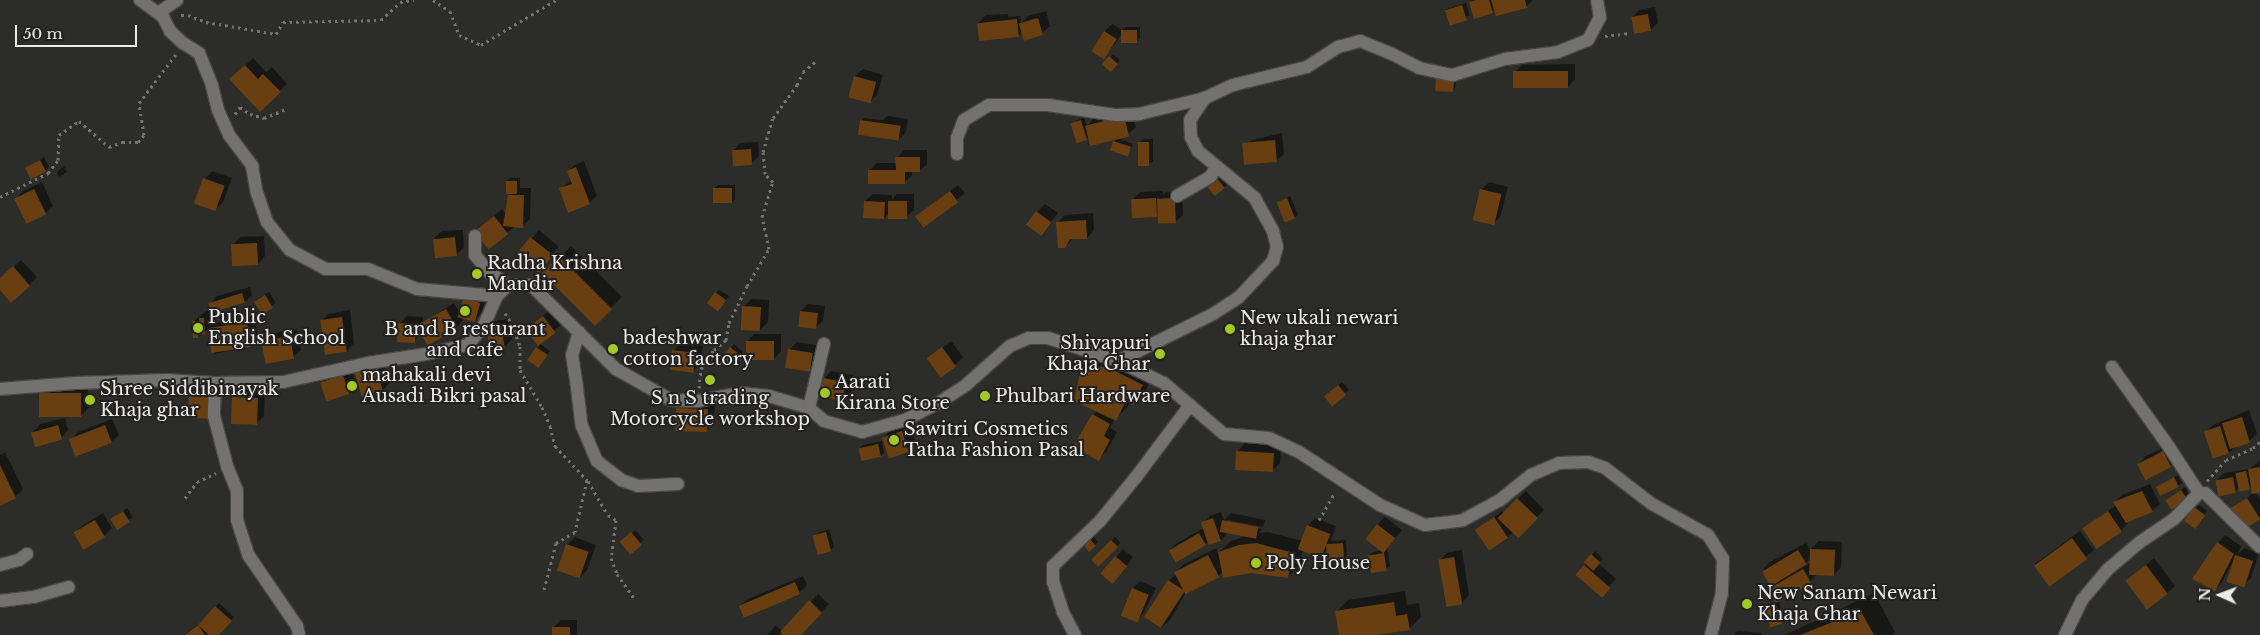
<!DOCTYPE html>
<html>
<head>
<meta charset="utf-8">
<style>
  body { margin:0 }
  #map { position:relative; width:2260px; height:635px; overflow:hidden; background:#2c2c29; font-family:"Libre Baskerville",serif }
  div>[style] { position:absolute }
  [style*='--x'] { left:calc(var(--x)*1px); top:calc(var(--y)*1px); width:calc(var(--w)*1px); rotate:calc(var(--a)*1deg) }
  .shadow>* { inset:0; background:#0007; transform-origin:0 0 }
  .building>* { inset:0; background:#693f12; transform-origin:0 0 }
  .path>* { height:3px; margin-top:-1.5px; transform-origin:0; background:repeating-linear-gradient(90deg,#747472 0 2.5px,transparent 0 6.5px) }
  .roads { filter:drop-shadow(1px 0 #484846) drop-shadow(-1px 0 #484846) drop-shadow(0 1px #484846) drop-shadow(0 -1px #484846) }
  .minor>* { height:12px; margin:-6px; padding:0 6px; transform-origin:6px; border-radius:6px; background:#73726f }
  .dots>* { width:14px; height:14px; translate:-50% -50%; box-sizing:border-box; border:2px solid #232220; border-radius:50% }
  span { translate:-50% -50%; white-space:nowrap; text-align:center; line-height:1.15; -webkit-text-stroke:4px #232220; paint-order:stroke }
  .poi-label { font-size:18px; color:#ebebe9 }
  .left { translate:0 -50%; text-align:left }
  .right { translate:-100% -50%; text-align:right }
  .north { position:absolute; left:2195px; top:570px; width:50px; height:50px; -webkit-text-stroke:4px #232220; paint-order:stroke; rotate:272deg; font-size:14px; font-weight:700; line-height:20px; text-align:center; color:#ebebe9 }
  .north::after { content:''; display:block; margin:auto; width:18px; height:22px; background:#ebebe9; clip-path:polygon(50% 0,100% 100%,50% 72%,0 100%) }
  .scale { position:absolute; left:15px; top:25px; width:122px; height:22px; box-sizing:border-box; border:2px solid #ebebe9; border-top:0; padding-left:6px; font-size:15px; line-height:18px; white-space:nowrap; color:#ebebe9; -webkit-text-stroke:4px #232220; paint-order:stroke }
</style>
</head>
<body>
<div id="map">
  <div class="shadow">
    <i style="clip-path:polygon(1473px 0,1533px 0,1526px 7px,1495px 9px,1492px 12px,1470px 2px)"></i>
    <i style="left:1466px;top:3px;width:13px;height:22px;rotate:72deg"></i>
    <i style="clip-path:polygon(1655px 7px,1658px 23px,1650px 30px,1632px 18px,1639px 10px)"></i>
    <i style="clip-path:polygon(1046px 11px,1050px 26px,1042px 33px,1023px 31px,1018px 36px,978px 23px,986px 15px,1008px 14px,1008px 17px,1020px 16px,1021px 23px,1028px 16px)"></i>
    <i style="clip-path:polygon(1112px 24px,1122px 30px,1125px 27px,1140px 27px,1140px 38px,1136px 42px,1122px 34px,1104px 58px,1104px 32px)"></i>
    <i style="left:1113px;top:54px;width:9px;height:13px;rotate:41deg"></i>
    <i style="clip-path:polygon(253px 58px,266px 72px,272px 67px,287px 84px,260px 110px,231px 79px)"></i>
    <i style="clip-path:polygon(1575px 64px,1575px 79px,1568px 87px,1514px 73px,1522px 65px)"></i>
    <i style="clip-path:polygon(863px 69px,883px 75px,877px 95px,869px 102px,855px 76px)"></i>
    <i style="clip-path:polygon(1457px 75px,1455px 88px,1452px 92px,1437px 77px)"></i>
    <i style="clip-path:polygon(1131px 109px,1136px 127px,1128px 134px,1089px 136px,1086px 139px,1072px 123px,1084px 117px,1087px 126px,1094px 118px)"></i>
    <i style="clip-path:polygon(887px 116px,908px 119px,906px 132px,899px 139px,861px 121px,864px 118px,883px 120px)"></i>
    <i style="clip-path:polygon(1282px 133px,1284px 154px,1276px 161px,1244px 147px,1252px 140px)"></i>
    <i style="clip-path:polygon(1118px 138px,1133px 144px,1127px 156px,1114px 142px)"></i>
    <i style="clip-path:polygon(1143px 139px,1153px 139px,1153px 161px,1150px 164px,1139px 143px)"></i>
    <i style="clip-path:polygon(758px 142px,759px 156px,751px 164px,733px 151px,740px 143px)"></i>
    <i style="clip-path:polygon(904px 150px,927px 150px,927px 164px,919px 171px,912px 171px,912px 175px,905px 182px,869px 171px,877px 163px,897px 163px,897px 158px)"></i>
    <i style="clip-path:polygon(44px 157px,49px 167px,45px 171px,26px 168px)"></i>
    <i style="clip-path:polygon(584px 161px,597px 196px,589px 203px,560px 189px,572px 180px,568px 171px,576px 164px)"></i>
    <i style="clip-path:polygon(64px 166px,67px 172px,59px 177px,57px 172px)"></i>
    <i style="clip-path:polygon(212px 171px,232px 178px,223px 202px,215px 210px,205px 179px)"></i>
    <i style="clip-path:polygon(1220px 175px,1228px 184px,1224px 187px,1211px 183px)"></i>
    <i style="clip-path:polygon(510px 178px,520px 178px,520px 188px,531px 188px,530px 219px,522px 226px,515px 226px,489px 248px,476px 232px,502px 209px,507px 215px,510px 195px,512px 193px,507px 181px)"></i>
    <i style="clip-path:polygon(42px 182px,53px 206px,46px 213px,27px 222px,16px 199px,23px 191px)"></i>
    <i style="clip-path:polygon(1489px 182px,1508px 187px,1500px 217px,1493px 224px,1481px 190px)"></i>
    <i style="clip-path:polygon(718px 185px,735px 185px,735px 199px,731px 203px,714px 189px)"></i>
    <i style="clip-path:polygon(958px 185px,965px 193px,924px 227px,925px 211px)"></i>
    <i style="clip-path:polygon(1163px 191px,1163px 195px,1166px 192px,1182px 191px,1183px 215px,1175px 222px,1159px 212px,1156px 215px,1132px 200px,1140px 192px)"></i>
    <i style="clip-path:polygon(873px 194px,892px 195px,892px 199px,897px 194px,914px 194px,914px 210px,906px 217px,889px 213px,884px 218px,865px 201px)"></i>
    <i style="clip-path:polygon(1290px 196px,1298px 215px,1294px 218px,1279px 202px)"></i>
    <i style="clip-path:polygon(1045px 204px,1058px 213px,1041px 234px,1037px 212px)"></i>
    <i style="clip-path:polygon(1093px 213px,1094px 230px,1087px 238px,1073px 238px,1065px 247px,1058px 222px,1065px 215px)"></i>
    <i style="clip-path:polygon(463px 230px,464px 247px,456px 255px,434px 238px,442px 231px)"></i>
    <i style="left:539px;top:230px;width:26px;height:33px;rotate:40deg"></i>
    <i style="clip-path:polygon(264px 236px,265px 256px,258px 264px,233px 245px,240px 237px)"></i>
    <i style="left:571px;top:246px;width:72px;height:38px;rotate:45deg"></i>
    <i style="clip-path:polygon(21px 260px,37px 277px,11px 301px,0 288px,0 279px)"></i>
    <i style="clip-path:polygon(250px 287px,252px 295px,245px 302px,215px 311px,216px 323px,254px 315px,258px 338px,251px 346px,214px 354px,209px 329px,197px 336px,193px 322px,211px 307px,210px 304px,217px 296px)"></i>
    <i style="clip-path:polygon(719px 290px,729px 296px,722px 306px,716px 293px)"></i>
    <i style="left:269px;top:292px;width:13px;height:16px;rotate:58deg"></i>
    <i style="clip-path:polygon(487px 296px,481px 313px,474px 321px,461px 317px,463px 320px,456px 328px,422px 334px,414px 341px,399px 324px,407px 316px,423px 317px,423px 322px,454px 303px,460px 313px,464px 299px)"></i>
    <i style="clip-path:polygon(751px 299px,769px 300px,768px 322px,760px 330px,744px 307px)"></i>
    <i style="clip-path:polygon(808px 304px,825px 306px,823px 321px,815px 328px,801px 311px)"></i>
    <i style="clip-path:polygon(551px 309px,562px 324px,539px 343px,550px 351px,542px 363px,528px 360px,539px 346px,527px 329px)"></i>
    <i style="clip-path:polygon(350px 310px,354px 343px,347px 351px,326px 354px,321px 321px,329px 314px)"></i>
    <i style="clip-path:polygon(509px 319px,512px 339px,505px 347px,492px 349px,488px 329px,495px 321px)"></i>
    <i style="clip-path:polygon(297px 329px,301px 350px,293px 357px,262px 342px,270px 334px)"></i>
    <i style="clip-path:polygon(754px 334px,781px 334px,781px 351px,774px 359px,747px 342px)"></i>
    <i style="clip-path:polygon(951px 341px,963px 357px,955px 365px,928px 359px)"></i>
    <i style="clip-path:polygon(797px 342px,820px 346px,817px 363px,809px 370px,789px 350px)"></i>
    <i style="clip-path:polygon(681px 343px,703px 346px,701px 364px,693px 371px,673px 351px)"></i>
    <i style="clip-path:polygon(734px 344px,743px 352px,736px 361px,724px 357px)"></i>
    <i style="clip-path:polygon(1091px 356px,1153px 374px,1145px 392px,1133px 403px,1130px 402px,1127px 408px,1115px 419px,1110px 428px,1117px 432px,1106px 452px,1098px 460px,1075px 447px,1097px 410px,1083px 364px)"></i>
    <i style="clip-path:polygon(383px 360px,390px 382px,383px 390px,363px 396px,356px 374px,364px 367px)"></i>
    <i style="clip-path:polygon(351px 368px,356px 385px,349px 393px,328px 400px,322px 383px,329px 375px)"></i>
    <i style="clip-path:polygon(831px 371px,853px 375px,851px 392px,843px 400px,824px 379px)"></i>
    <i style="clip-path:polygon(1342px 382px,1349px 390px,1332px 404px,1329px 393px)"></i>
    <i style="clip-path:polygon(198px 384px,219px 384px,218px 410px,190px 392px)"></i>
    <i style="clip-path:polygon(48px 386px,88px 386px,89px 408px,81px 415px,40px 394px)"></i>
    <i style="clip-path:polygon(241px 390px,265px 391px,264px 416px,256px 424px,234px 398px)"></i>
    <i style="clip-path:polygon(685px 401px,715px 402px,714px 423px,706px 431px,677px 408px)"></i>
    <i style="clip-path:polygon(2249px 410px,2257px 434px,2249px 441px,2236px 446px,2229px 453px,2214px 458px,2205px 432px,2213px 425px)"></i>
    <i style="clip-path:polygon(65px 418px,68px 430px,61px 438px,33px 432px,40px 424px)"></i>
    <i style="clip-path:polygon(112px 419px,119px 435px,111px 442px,71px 440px,78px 432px)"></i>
    <i style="clip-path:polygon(910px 424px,916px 443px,908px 451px,883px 438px,891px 430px)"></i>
    <i style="clip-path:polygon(882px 441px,884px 453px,880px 456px,859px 449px,863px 445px)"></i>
    <i style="clip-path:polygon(1245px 443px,1281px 446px,1280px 463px,1272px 471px,1237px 469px,1238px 451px)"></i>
    <i style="clip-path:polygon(2171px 444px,2178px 459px,2170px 466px,2139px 464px,2146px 456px)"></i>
    <i style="clip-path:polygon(5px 452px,23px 489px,15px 497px,0 504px,0 455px)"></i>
    <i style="clip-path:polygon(2260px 461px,2260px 491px,2255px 492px,2260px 499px,2260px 517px,2245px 528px,2232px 510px,2253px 493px,2252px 486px,2249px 489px,2239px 488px,2235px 492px,2216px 481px,2224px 473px,2249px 469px)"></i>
    <i style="clip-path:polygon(2178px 475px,2182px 483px,2178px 486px,2157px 487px)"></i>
    <i style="clip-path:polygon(2150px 484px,2160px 504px,2152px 511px,2127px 521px,2128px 523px,2121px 531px,2084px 529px,2116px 505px,2114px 503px,2122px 495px)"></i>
    <i style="clip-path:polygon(2185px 487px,2190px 495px,2186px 498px,2166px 500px)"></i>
    <i style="clip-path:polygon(1526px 491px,1544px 510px,1518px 537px,1513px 532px,1508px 537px,1476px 530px,1502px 511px,1504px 513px)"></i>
    <i style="clip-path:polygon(2199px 505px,2207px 511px,2199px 523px,2195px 508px)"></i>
    <i style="clip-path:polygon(127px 508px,133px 517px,118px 529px,115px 516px)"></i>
    <i style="clip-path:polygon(1221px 512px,1224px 520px,1231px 513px,1265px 520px,1263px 527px,1227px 520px,1227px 523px,1262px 529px,1259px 533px,1268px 532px,1302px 541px,1308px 526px,1315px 518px,1336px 526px,1331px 541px,1346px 540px,1347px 555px,1344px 558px,1328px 549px,1320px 557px,1303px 550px,1299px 566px,1288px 577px,1251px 572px,1223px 572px,1218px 576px,1187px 591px,1170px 620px,1162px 627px,1147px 617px,1169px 581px,1177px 573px,1176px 572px,1184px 564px,1216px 548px,1218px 553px,1231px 541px,1246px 536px,1229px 532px,1221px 540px,1209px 541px,1205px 544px,1169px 550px,1177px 543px,1204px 528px,1202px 523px,1210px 516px)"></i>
    <i style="clip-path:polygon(103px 513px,112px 528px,104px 536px,75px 532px,83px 525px)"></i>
    <i style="clip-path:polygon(1385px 517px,1402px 530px,1387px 548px,1390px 566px,1386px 569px,1369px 555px,1373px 552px,1383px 550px,1377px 525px)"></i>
    <i style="clip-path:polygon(829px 529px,834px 546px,831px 550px,814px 536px,818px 533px)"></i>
    <i style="left:635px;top:530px;width:13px;height:18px;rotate:48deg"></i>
    <i style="left:2080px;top:531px;width:24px;height:56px;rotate:54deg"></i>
    <i style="clip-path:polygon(2225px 535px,2241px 546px,2238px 554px,2244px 548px,2259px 553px,2251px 578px,2243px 586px,2231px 565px,2222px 582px,2215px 590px,2218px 543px)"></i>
    <i style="left:1093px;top:536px;width:8px;height:12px;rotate:50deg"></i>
    <i style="clip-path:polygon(575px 537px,596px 545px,587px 570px,580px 578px,567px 545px)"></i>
    <i style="left:1115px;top:537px;width:8px;height:32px;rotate:45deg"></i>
    <i style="clip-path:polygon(evenodd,1819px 541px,1842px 542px,1841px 567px,1834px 575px,1817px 574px,1810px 582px,1778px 599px,1784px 619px,1781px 623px,1765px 608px,1775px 602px,1768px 589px,1777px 581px,1763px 569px,1770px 562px,1806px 543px,1810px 550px,1819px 541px,1811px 558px,1811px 562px,1804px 566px,1804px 565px,1811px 558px)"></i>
    <i style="clip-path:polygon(1123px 549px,1133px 557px,1120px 575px,1116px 557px)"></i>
    <i style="clip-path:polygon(1462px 550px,1469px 595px,1462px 603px,1448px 605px,1440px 560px,1447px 553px)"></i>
    <i style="clip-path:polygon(1595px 551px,1603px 559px,1599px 564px,1616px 579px,1607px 589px,1577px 575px)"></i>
    <i style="clip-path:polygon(2154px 558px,2175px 586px,2167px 593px,2127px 581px)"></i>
    <i style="clip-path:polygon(803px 576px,807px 585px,799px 593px,740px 606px,748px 599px)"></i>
    <i style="clip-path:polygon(1140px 581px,1156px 588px,1143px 614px,1135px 622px,1133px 588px)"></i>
    <i style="clip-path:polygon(1405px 591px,1407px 605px,1419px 603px,1421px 617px,1409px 629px,1367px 635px,1340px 635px,1337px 611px,1348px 600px)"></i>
    <i style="clip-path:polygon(1874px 593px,1895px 632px,1892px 635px,1785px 635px)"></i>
    <i style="clip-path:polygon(818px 594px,829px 604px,800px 635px,785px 635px,782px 632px,780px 635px,767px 635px,776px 625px,782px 631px)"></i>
    <i style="clip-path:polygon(219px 603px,234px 617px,218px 635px,184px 635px,204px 620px)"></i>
    <i style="clip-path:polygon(561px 620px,577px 620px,577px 635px,553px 635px,553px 628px)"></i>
    <i style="clip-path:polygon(1737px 631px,1762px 633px,1762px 635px,1734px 635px)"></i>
  </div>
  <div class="building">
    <i style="clip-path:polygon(1476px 0,1489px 0,1493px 13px,1474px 19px,1469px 2px)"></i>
    <i style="clip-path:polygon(1491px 0,1525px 0,1527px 8px,1496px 16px)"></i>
    <i style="left:1462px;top:5px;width:16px;height:18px;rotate:72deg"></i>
    <i style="left:1648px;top:14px;width:17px;height:17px;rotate:80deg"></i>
    <i style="left:1038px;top:18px;width:18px;height:20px;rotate:74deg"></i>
    <i style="left:1017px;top:19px;width:18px;height:40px;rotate:84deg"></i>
    <i style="left:1121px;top:30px;width:16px;height:13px"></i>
    <i style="left:1104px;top:31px;width:15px;height:24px;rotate:32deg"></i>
    <i style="left:1109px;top:56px;width:12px;height:11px;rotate:42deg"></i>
    <i style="clip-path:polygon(245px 65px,258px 79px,263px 74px,281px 92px,260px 112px,229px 79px)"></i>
    <i style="left:1568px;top:71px;width:17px;height:55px;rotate:90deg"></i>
    <i style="left:854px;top:76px;width:23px;height:22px;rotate:15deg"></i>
    <i style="left:1436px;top:77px;width:18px;height:14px;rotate:3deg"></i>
    <i style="left:1124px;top:116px;width:21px;height:40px;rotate:76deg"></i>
    <i style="left:860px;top:120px;width:41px;height:15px;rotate:8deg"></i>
    <i style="left:1081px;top:120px;width:21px;height:11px;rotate:73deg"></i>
    <i style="left:1275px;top:140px;width:22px;height:33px;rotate:85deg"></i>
    <i style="left:1113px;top:141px;width:19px;height:10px;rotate:18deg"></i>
    <i style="left:1138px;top:142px;width:11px;height:24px"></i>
    <i style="left:751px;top:149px;width:16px;height:19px;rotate:86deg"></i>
    <i style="clip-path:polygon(895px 157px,920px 157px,920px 172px,905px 172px,905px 184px,868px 184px,868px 170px,896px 170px)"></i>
    <i style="left:40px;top:160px;width:13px;height:17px;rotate:63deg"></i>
    <i style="clip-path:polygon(576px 167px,590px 204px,568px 213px,559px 188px,572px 184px,567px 171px)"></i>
    <i style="left:1216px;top:177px;width:14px;height:13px;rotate:51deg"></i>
    <i style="left:203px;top:178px;width:23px;height:27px;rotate:20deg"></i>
    <i style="left:506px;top:181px;width:11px;height:13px"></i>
    <i style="left:713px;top:188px;width:19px;height:15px"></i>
    <i style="left:34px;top:189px;width:28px;height:22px;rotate:64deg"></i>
    <i style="left:1480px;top:189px;width:22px;height:32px;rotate:13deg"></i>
    <i style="left:950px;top:191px;width:14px;height:43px;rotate:54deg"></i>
    <i style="clip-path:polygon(508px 195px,524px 195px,523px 228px,503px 226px)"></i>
    <i style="left:1156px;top:198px;width:19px;height:25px;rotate:87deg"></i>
    <i style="left:1175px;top:198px;width:25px;height:18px;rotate:88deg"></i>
    <i style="left:1287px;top:198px;width:22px;height:11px;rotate:69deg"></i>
    <i style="left:864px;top:201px;width:21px;height:17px;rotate:3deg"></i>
    <i style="left:888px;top:201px;width:19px;height:18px"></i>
    <i style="left:1036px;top:211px;width:19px;height:17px;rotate:36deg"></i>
    <i style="left:494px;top:216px;width:23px;height:25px;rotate:52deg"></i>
    <i style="clip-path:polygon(1086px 220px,1087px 239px,1070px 239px,1065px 248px,1058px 248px,1056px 222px)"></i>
    <i style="left:455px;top:237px;width:19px;height:22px;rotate:84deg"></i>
    <i style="left:530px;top:237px;width:29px;height:23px;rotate:38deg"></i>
    <i style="left:257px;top:243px;width:22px;height:26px;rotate:87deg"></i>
    <i style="left:559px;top:256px;width:75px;height:24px;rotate:45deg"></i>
    <i style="clip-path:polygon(13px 266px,30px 286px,11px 303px,0 290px,0 278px)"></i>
    <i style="left:715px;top:292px;width:14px;height:14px;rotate:36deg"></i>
    <i style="left:242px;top:293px;width:10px;height:35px;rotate:73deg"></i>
    <i style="left:265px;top:295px;width:15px;height:13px;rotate:58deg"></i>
    <i style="left:463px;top:298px;width:18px;height:20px;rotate:16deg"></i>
    <i style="left:742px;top:306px;width:19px;height:24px;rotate:3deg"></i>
    <i style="left:446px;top:309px;width:23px;height:34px;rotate:61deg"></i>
    <i style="left:800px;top:311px;width:18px;height:16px;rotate:6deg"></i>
    <i style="left:543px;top:316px;width:21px;height:22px;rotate:53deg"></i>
    <i style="left:342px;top:317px;width:35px;height:22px;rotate:82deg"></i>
    <i style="clip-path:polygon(199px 318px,204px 318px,205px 335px,198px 333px,198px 338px,193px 338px,192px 321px,199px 321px)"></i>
    <i style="left:247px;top:322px;width:25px;height:40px;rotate:81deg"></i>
    <i style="left:398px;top:323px;width:18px;height:19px;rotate:3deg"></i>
    <i style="left:501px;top:326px;width:22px;height:15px;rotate:80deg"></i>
    <i style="left:290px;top:336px;width:23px;height:29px;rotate:80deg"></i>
    <i style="left:746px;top:341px;width:28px;height:19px"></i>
    <i style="left:536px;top:347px;width:14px;height:16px;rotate:34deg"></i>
    <i style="left:730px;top:347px;width:14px;height:13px;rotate:39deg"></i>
    <i style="left:942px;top:347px;width:24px;height:19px;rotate:54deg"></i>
    <i style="left:788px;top:349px;width:25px;height:19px;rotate:9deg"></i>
    <i style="left:672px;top:350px;width:24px;height:20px;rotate:7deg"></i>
    <i style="clip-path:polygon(1082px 363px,1109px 368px,1143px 385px,1133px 405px,1126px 401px,1116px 421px,1074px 401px)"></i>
    <i style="left:376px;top:367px;width:25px;height:22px;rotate:74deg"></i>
    <i style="left:343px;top:375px;width:20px;height:24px;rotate:72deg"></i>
    <i style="left:823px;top:378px;width:23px;height:19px;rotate:10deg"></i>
    <i style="left:1338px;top:385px;width:13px;height:18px;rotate:51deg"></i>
    <i style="left:189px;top:391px;width:23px;height:27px;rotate:2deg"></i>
    <i style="left:39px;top:393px;width:42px;height:24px"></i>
    <i style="left:232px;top:397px;width:26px;height:27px;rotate:2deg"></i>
    <i style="left:676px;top:408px;width:32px;height:23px;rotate:2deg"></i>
    <i style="clip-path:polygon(1092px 414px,1110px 424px,1104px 436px,1110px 440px,1099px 461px,1073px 447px)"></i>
    <i style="left:2242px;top:417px;width:27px;height:21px;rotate:73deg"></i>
    <i style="left:58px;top:425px;width:15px;height:28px;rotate:74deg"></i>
    <i style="left:105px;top:425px;width:19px;height:39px;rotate:69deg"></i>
    <i style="left:2220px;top:426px;width:29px;height:17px;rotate:72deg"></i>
    <i style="left:902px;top:431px;width:22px;height:21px;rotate:72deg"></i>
    <i style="left:878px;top:444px;width:13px;height:20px;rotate:77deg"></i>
    <i style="left:1236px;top:451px;width:38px;height:19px;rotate:3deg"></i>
    <i style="left:2163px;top:451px;width:18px;height:29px;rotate:63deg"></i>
    <i style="clip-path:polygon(0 465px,16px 498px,0 506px)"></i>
    <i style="clip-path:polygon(2260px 467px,2260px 493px,2252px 494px,2248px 469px)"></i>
    <i style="left:2246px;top:471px;width:19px;height:11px;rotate:78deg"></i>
    <i style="clip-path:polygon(2174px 477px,2179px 487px,2160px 496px,2156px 487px)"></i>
    <i style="left:2233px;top:477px;width:16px;height:18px;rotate:79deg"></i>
    <i style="left:2181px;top:490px;width:11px;height:19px;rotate:56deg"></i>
    <i style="clip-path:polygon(2142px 491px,2153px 512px,2126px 523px,2113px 502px)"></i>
    <i style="left:1517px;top:498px;width:29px;height:28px;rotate:44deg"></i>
    <i style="left:2247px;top:498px;width:25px;height:20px;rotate:58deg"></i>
    <i style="left:2194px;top:507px;width:14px;height:17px;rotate:36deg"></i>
    <i style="left:123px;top:511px;width:13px;height:15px;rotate:58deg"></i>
    <i style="left:2108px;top:511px;width:25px;height:31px;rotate:56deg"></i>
    <i style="left:1494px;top:517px;width:25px;height:23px;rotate:56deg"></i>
    <i style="left:1213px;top:518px;width:24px;height:13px;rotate:71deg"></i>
    <i style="left:95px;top:520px;width:20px;height:25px;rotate:60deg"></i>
    <i style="left:1222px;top:520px;width:37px;height:12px;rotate:11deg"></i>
    <i style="left:1377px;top:524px;width:23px;height:19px;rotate:38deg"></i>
    <i style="left:1307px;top:525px;width:25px;height:26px;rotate:21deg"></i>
    <i style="left:631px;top:532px;width:17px;height:15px;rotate:50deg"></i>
    <i style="left:826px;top:532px;width:20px;height:14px;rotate:75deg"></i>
    <i style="left:1199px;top:533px;width:14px;height:35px;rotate:60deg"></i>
    <i style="clip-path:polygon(1089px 538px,1096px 546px,1089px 552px,1083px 544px)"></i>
    <i style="left:2072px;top:538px;width:26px;height:47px;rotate:54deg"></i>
    <i style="left:1111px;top:540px;width:10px;height:28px;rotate:45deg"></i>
    <i style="clip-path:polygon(2217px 542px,2234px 554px,2215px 591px,2192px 579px)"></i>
    <i style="clip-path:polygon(1256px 543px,1294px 553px,1288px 578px,1251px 573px,1223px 578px,1218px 552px,1239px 545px)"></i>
    <i style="left:1343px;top:543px;width:16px;height:17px;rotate:86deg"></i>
    <i style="left:566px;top:544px;width:24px;height:28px;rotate:19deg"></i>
    <i style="left:1810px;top:549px;width:25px;height:26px;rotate:2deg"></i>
    <i style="left:1798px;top:550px;width:17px;height:42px;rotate:59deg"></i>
    <i style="left:1384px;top:553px;width:18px;height:16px;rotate:81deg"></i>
    <i style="left:1591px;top:554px;width:13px;height:11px;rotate:42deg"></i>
    <i style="left:1208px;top:555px;width:25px;height:38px;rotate:63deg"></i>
    <i style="left:2235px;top:555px;width:19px;height:28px;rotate:18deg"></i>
    <i style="left:1115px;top:556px;width:16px;height:23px;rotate:40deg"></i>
    <i style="left:1454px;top:557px;width:48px;height:16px;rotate:80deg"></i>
    <i style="left:1584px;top:565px;width:35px;height:13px;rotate:41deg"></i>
    <i style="left:2146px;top:565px;width:36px;height:26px;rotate:53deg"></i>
    <i style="left:1803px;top:569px;width:16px;height:41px;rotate:60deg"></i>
    <i style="left:1168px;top:580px;width:20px;height:44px;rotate:33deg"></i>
    <i style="left:795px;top:582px;width:13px;height:61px;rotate:67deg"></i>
    <i style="left:1132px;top:588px;width:18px;height:30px;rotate:22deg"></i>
    <i style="clip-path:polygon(809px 600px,822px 613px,801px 635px,783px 635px,780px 632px)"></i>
    <i style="clip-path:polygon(1394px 602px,1396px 616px,1407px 614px,1410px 630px,1376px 635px,1339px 635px,1335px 611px)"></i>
    <i style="left:1776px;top:604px;width:21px;height:12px;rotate:73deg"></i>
    <i style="clip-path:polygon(215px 606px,232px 621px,219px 635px,209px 635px,198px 625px,205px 635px,185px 635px,198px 625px)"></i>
    <i style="clip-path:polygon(1859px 608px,1874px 635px,1800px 635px,1830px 623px)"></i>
    <i style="left:552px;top:627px;width:18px;height:8px"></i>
  </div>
  <div class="path">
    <i style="--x:433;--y:0;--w:20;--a:33"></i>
    <i style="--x:450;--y:11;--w:26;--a:69"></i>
    <i style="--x:459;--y:35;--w:24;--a:24"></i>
    <i style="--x:481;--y:45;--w:87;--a:-31"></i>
    <i style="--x:181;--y:15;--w:7;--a:0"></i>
    <i style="--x:188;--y:15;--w:19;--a:21"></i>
    <i style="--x:206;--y:22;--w:71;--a:9.7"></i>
    <i style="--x:276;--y:34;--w:14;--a:-60"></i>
    <i style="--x:283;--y:22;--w:98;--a:-1.2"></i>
    <i style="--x:381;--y:20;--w:26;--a:-43"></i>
    <i style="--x:400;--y:2;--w:14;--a:-8"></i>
    <i style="--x:1605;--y:36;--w:25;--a:-7"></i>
    <i style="--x:235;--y:114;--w:9;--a:-54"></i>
    <i style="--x:240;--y:107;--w:12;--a:35"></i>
    <i style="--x:250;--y:114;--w:15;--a:16"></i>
    <i style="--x:264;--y:118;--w:22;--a:-22"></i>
    <i style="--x:0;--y:197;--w:54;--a:-26.6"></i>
    <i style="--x:48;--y:173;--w:16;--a:-52"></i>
    <i style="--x:58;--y:160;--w:25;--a:-88"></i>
    <i style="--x:59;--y:135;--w:24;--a:-35"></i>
    <i style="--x:79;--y:121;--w:40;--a:41"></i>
    <i style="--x:109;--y:147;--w:14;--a:-21"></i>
    <i style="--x:122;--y:142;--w:16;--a:0"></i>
    <i style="--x:138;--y:142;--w:9;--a:-49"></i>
    <i style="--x:144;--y:135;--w:32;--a:-99"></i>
    <i style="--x:139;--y:103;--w:61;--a:-52.9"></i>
    <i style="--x:505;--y:313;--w:13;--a:58"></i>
    <i style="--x:512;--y:324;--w:23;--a:70"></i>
    <i style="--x:520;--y:346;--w:24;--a:90"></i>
    <i style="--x:520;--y:370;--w:43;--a:59.3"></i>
    <i style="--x:542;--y:407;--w:21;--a:67"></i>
    <i style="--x:550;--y:426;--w:21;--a:76"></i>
    <i style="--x:555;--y:446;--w:47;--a:46.7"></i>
    <i style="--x:587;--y:480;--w:53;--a:103"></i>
    <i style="--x:575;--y:532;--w:22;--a:150"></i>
    <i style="--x:556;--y:543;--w:49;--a:104.3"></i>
    <i style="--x:699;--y:388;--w:19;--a:-84"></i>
    <i style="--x:701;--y:369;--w:23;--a:-56"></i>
    <i style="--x:714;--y:350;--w:16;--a:-40"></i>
    <i style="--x:726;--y:340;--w:17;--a:-80"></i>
    <i style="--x:729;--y:323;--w:41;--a:-64.1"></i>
    <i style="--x:747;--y:286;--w:43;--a:-59.3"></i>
    <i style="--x:769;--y:249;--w:33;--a:-102"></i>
    <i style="--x:762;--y:217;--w:37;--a:-73"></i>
    <i style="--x:773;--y:182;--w:11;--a:-135"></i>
    <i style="--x:765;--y:174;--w:22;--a:-95"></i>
    <i style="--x:763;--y:152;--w:35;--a:-74"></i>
    <i style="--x:773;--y:118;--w:41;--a:-54"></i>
    <i style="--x:797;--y:85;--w:14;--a:-65"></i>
    <i style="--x:803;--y:72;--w:16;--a:-40"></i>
    <i style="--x:588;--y:481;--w:39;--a:60"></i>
    <i style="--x:608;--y:515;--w:9;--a:32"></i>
    <i style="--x:616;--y:520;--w:38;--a:97"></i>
    <i style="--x:611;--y:558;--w:17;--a:69"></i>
    <i style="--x:617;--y:574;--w:32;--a:55"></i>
    <i style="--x:2207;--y:481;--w:28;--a:-48"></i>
    <i style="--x:2226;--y:460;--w:30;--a:-24"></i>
    <i style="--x:2253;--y:448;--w:9;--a:-41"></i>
    <i style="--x:185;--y:498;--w:20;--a:-53"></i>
    <i style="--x:197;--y:482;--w:21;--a:-25"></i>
    <i style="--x:1319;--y:520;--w:32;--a:-60"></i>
  </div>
  <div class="roads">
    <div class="minor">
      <i style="--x:140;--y:0;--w:29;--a:36"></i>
      <i style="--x:163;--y:17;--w:16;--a:63"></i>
      <i style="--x:170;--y:31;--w:18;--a:43"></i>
      <i style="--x:183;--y:43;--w:19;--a:32"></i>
      <i style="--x:199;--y:53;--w:35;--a:68"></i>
      <i style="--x:212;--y:86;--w:25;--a:76"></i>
      <i style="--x:218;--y:110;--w:27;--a:66"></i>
      <i style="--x:229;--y:135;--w:39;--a:53"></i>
      <i style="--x:252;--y:166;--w:27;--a:80"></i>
      <i style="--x:257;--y:193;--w:31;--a:71"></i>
      <i style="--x:267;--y:222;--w:36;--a:51"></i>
      <i style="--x:290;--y:250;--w:40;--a:28"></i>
      <i style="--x:325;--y:269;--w:43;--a:0"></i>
      <i style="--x:368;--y:269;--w:53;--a:22.2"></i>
      <i style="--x:417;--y:289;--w:80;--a:5"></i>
      <i style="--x:158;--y:13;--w:23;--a:-34"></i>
      <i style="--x:957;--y:154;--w:16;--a:-90"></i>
      <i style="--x:957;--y:138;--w:19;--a:-69"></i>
      <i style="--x:964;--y:120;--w:29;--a:-31"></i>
      <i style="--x:989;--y:105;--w:59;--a:0"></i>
      <i style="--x:1048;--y:105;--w:69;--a:8.4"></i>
      <i style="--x:1116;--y:115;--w:23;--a:-2"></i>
      <i style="--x:1139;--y:114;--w:68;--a:-13.6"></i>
      <i style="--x:1177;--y:196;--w:39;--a:-30"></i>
      <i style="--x:1211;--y:176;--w:10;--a:-61"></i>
      <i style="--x:475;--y:236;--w:19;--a:90"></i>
      <i style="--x:475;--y:255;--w:22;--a:51"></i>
      <i style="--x:489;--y:272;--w:23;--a:34"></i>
      <i style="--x:579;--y:332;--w:24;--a:107"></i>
      <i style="--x:572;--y:355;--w:33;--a:81"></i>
      <i style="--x:577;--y:388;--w:38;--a:83"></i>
      <i style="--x:582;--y:426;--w:38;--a:67"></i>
      <i style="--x:597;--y:461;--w:31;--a:38"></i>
      <i style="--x:621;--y:480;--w:18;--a:19"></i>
      <i style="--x:638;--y:486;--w:40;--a:-2.9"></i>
      <i style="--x:1118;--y:361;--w:106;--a:-26.3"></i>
      <i style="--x:1213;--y:314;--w:31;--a:-33"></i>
      <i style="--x:1239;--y:297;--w:50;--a:-46.6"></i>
      <i style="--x:1273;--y:261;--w:15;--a:-74"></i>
      <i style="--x:1277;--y:247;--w:16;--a:-104"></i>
      <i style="--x:1273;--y:231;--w:38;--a:-119"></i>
      <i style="--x:1255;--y:198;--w:74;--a:-140.5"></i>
      <i style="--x:1198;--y:151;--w:16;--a:-117"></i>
      <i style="--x:1191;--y:137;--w:17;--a:-93"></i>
      <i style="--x:1190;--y:120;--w:27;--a:-56"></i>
      <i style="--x:1205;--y:98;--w:31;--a:-25"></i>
      <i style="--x:1233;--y:85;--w:76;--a:-13.7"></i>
      <i style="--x:1307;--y:67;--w:37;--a:-33"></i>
      <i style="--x:1338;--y:47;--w:23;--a:-15"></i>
      <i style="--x:1360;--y:41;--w:35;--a:22"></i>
      <i style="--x:1392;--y:54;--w:30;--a:27"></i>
      <i style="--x:1419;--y:68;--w:35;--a:12"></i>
      <i style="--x:1453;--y:75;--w:54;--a:-17.1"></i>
      <i style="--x:1505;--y:59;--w:53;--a:-7.5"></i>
      <i style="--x:1558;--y:52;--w:32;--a:-22"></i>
      <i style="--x:1588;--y:40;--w:26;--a:-62"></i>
      <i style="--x:1600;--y:17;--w:17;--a:-100"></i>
      <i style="--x:2112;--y:367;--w:98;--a:54.5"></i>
      <i style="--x:2169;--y:447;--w:55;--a:56.9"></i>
      <i style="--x:215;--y:383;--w:33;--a:92"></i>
      <i style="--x:214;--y:416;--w:52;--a:75.4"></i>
      <i style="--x:227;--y:466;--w:27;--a:68"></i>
      <i style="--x:237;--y:491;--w:29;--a:90"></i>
      <i style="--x:237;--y:520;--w:38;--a:72"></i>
      <i style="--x:249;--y:556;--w:85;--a:55.6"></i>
      <i style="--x:297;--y:626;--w:9;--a:77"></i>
      <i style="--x:0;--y:389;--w:76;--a:-4.5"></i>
      <i style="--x:76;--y:383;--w:90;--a:-1.9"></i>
      <i style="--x:166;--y:380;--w:49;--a:3.5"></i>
      <i style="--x:215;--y:383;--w:68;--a:-0.8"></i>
      <i style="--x:283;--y:382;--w:87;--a:-12.6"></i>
      <i style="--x:368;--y:363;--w:59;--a:-8.8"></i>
      <i style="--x:426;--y:354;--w:43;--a:-12.1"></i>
      <i style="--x:468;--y:345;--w:26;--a:-51"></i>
      <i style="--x:484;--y:325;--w:32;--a:-66"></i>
      <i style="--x:497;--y:296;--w:16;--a:-45"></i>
      <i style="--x:508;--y:285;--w:23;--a:0"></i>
      <i style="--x:531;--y:285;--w:120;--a:44.7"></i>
      <i style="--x:616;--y:369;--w:63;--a:29.4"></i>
      <i style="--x:671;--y:400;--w:27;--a:2"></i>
      <i style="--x:698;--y:401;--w:44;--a:-10.5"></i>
      <i style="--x:741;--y:393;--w:28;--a:6"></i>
      <i style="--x:769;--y:396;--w:42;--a:16.7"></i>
      <i style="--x:809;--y:408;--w:20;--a:41"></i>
      <i style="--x:824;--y:421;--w:40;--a:16"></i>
      <i style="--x:862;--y:432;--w:45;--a:-15.6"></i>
      <i style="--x:905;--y:420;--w:36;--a:-27"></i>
      <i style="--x:937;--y:404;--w:35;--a:-33"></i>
      <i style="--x:966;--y:385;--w:59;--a:-41.6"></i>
      <i style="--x:1010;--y:346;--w:21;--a:-23"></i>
      <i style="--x:1029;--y:338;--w:19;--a:0"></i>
      <i style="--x:1048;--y:338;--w:74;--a:18.2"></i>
      <i style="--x:1118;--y:361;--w:51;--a:25.6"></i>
      <i style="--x:1164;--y:383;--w:79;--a:40.4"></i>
      <i style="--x:1224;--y:434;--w:45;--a:5.1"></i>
      <i style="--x:1269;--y:438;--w:33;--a:25"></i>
      <i style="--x:1299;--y:452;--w:97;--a:33.2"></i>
      <i style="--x:1380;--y:505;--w:49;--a:24"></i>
      <i style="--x:1425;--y:525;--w:38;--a:-7"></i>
      <i style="--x:1463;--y:520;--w:42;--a:-28.4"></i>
      <i style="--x:1500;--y:500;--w:40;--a:-39"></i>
      <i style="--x:1531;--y:475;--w:30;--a:-23"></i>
      <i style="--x:1559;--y:463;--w:29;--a:-2"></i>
      <i style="--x:1588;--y:462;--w:18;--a:19"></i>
      <i style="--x:1605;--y:468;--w:59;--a:37.5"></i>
      <i style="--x:1652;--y:504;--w:64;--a:29"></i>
      <i style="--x:1708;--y:535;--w:28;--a:58"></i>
      <i style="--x:1723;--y:559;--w:34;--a:92"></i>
      <i style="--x:1722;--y:593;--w:43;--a:104.7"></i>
      <i style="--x:809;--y:408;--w:66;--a:-76.8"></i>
      <i style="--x:0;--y:565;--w:20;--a:-15"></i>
      <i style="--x:19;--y:560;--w:10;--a:-37"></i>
      <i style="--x:0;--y:601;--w:34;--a:-7"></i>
      <i style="--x:34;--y:597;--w:36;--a:-16"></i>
      <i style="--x:1075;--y:635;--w:26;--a:-118"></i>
      <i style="--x:1063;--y:612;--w:32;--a:-108"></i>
      <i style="--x:1053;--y:582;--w:16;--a:-90"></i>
      <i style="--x:1053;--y:566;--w:65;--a:-43.8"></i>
      <i style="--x:1100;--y:521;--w:57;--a:-50.7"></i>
      <i style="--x:1136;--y:477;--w:90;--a:-53.1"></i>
      <i style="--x:2065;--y:635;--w:39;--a:-64"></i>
      <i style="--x:2082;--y:600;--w:39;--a:-50"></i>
      <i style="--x:2107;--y:570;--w:43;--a:-40.3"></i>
      <i style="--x:2140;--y:542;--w:41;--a:-34.1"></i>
      <i style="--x:2174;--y:519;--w:36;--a:-46"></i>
      <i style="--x:2199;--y:493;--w:6;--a:0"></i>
      <i style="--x:2205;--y:493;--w:77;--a:44.5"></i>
    </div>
  </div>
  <div class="dots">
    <i style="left:477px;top:274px;background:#a3c926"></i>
    <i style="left:465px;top:311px;background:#a3c926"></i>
    <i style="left:198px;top:328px;background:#a3c926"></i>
    <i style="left:1230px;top:329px;background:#a3c926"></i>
    <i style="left:613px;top:349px;background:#a3c926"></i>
    <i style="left:1160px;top:354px;background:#a3c926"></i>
    <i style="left:710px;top:380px;background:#a3c926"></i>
    <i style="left:352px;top:386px;background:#a3c926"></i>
    <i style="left:825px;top:393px;background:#a3c926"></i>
    <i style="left:985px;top:396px;background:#a3c926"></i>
    <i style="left:90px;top:400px;background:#a3c926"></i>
    <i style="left:894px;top:440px;background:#a3c926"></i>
    <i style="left:1256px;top:563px;background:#a3c926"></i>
    <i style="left:1747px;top:604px;background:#a3c926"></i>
  </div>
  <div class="poi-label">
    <span class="left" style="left:487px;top:274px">Radha Krishna<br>Mandir</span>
    <span class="left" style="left:208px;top:328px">Public<br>English School</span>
    <span class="left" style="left:1240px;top:329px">New ukali newari<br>khaja ghar</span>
    <span style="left:465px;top:340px">B and B resturant<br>and cafe</span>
    <span class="left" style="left:623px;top:349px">badeshwar<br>cotton factory</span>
    <span class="right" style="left:1150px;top:354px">Shivapuri<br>Khaja Ghar</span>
    <span class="left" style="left:362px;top:386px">mahakali devi<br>Ausadi Bikri pasal</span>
    <span class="left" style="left:835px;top:393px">Aarati<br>Kirana Store</span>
    <span class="left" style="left:100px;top:400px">Shree Siddibinayak<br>Khaja ghar</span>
    <span class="left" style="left:995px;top:396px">Phulbari Hardware</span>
    <span style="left:710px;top:409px">S n S trading<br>Motorcycle workshop</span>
    <span class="left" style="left:904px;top:440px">Sawitri Cosmetics<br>Tatha Fashion Pasal</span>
    <span class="left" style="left:1266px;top:563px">Poly House</span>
    <span class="left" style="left:1757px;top:604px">New Sanam Newari<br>Khaja Ghar</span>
  </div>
  <div class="north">N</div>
  <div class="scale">50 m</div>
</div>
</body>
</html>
